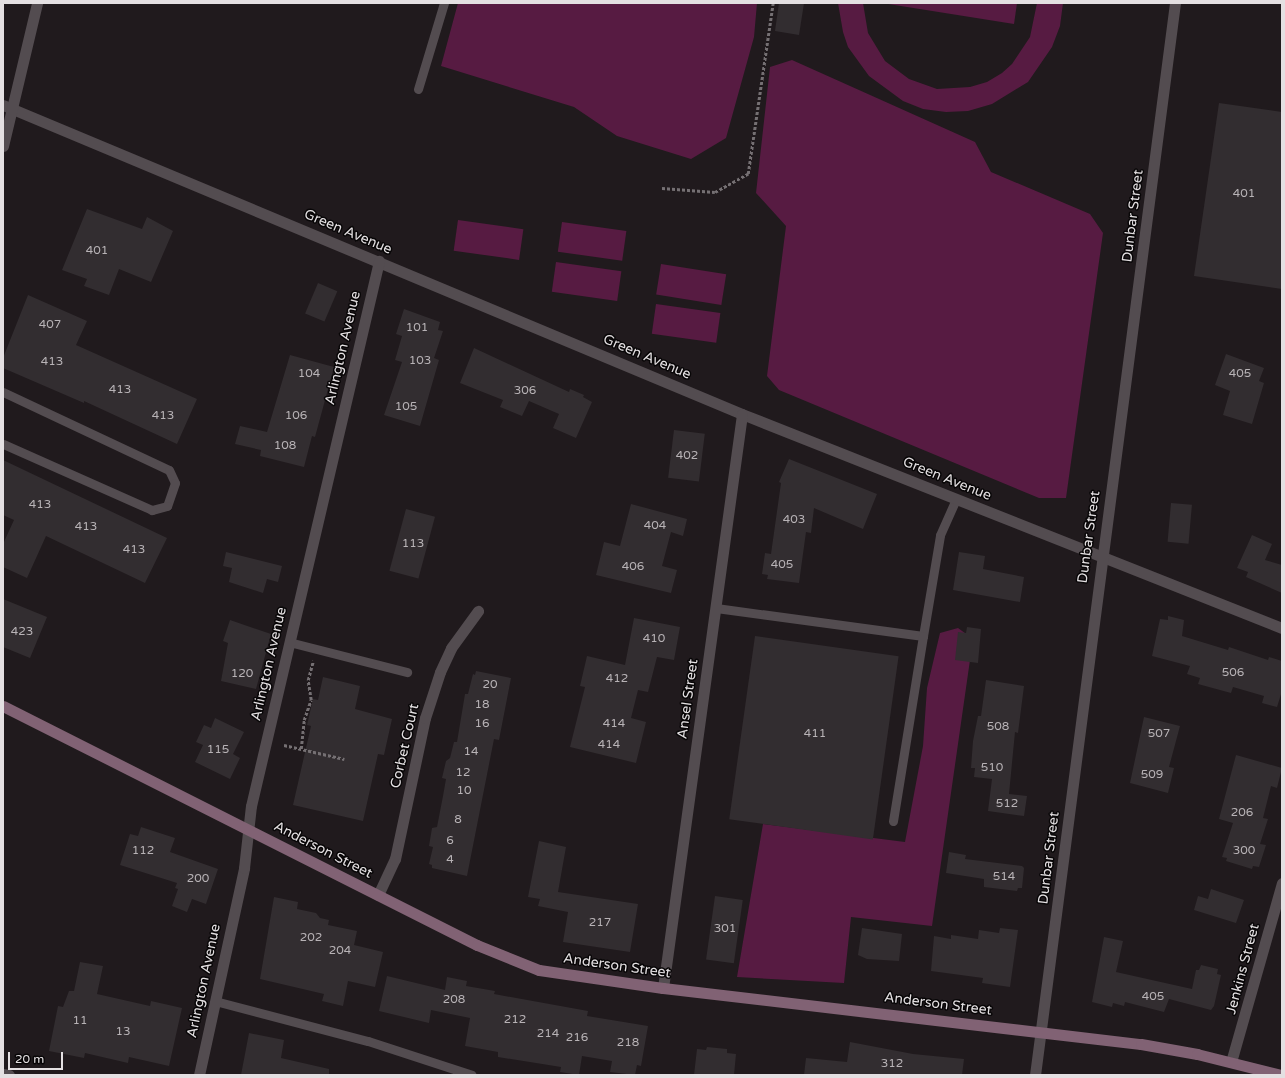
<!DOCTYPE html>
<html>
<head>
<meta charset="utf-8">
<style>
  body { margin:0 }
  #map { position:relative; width:1285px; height:1078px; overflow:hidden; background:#201a1d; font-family:"Varela Round",sans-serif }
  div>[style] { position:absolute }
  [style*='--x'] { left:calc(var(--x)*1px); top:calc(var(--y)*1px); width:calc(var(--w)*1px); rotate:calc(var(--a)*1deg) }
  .green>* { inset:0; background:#571b42; transform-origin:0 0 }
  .building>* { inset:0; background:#322d30; transform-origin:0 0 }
  .path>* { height:2.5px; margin-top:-1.25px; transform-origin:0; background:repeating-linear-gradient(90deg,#757073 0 3px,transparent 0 5px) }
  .service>* { height:9px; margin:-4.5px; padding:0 4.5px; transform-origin:4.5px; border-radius:4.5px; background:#534c50 }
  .minor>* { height:11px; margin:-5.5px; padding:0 5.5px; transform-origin:5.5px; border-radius:5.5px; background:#534c50 }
  .tertiary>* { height:11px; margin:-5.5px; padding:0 5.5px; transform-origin:5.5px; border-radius:5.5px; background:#534c50 }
  .secondary>* { height:11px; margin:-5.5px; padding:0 5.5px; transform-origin:5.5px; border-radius:5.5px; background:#816274 }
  span { translate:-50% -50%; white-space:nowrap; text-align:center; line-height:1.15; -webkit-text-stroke:3px #080607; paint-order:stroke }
  .number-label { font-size:12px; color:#b8b3b6 }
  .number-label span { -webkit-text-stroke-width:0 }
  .street-label { font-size:14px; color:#e4e0e2 }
  .frame { position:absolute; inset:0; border:4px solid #e4e0e2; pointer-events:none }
  .scale { position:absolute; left:8px; top:1052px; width:55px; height:18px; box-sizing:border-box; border:2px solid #e4e0e2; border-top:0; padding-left:5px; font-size:12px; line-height:14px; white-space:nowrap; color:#e4e0e2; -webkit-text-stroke:3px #080607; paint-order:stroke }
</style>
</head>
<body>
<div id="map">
  <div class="green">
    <i style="clip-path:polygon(458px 3px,757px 3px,754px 37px,726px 138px,691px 159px,617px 136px,574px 107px,441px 66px)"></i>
    <i style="clip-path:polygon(838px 3px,863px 3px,868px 33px,885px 61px,909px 79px,937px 89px,970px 87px,987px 82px,1002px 73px,1012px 64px,1030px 37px,1037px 3px,1063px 3px,1060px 26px,1052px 47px,1028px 82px,992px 104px,968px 111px,946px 112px,923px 109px,903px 101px,869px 76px,848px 47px,843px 32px)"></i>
    <i style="clip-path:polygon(882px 3px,1017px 3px,1014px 24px)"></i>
    <i style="clip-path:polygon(792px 60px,975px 142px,991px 172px,1090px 214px,1103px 233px,1066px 498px,1039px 498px,779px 390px,767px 376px,786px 226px,756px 193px,770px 67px)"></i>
    <i style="left:458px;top:220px;width:66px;height:31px;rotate:8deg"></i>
    <i style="left:562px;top:222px;width:65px;height:30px;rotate:8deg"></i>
    <i style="left:556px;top:262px;width:66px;height:30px;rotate:8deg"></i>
    <i style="left:661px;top:264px;width:66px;height:31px;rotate:9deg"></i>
    <i style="left:656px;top:304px;width:65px;height:30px;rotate:8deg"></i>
    <i style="clip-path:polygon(958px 628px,973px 639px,932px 926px,851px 917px,844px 983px,737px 977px,763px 824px,905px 842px,923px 746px,927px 688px,940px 633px)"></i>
  </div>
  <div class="building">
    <i style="clip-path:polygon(779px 3px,804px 3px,799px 35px,775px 31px)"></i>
    <i style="clip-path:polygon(1219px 103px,1282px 112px,1282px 289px,1194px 276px)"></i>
    <i style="clip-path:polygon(87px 209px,142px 229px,147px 217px,173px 231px,151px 282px,119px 269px,109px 295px,84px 286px,87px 279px,62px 270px)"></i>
    <i style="left:318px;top:283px;width:21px;height:33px;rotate:23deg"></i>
    <i style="clip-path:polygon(28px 295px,87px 321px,76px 345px,197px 399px,177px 444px,84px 401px,84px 403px,3px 368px,3px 358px)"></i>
    <i style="clip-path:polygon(404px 309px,440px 322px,438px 330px,443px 331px,434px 358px,439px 360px,420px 426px,384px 415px,402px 362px,395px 360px,402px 336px,396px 334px)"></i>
    <i style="clip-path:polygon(474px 348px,569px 392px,570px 389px,584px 395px,583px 397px,592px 402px,576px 438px,553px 428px,559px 414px,529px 401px,522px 416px,500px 407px,503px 400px,460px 383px)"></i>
    <i style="clip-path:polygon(1226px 354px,1264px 368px,1259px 381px,1264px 383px,1252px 424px,1223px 415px,1230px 391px,1215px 385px)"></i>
    <i style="clip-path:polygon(290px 355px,334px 367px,315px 437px,312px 436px,304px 467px,260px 456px,261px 450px,235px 444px,240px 426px,267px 432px)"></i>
    <i style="left:674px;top:430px;width:31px;height:48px;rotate:7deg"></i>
    <i style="clip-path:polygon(789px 459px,877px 494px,863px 529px,814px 508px,811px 533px,806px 532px,799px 583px,767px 579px,768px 575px,762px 574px,765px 553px,771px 554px,781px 483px,779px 482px)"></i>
    <i style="clip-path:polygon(3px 460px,167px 538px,145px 583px,46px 536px,27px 578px,3px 567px,3px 544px,14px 520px,3px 515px)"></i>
    <i style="left:1171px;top:503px;width:21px;height:39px;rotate:5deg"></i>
    <i style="clip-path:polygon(631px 504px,687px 519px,683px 536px,671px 532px,662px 566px,677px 570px,671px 593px,596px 575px,604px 542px,620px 546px)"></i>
    <i style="left:406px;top:509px;width:30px;height:64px;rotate:15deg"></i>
    <i style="clip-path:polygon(1252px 535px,1272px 544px,1265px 560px,1282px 565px,1282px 593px,1246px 577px,1248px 572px,1237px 568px)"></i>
    <i style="clip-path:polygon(226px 552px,282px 566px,278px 582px,267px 579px,263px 593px,229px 582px,232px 568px,223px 566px)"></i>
    <i style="clip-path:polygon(959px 552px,985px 556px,983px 569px,1024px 577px,1020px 602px,953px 590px)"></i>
    <i style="clip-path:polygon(3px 599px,47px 617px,30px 658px,3px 647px)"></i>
    <i style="clip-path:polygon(1168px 616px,1184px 620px,1182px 636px,1228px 650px,1229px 647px,1268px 660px,1269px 657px,1282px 661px,1282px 691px,1277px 707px,1262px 703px,1264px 696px,1233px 687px,1231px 693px,1198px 684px,1200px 678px,1187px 674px,1190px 666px,1152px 656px,1160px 619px,1168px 620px)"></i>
    <i style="clip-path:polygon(634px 618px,680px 627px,674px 660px,657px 657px,648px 692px,638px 690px,631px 718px,646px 722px,636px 763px,570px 747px,585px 687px,580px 686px,587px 656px,625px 665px)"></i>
    <i style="clip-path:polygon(230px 620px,271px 634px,256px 689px,221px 681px,228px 643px,223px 641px)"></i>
    <i style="clip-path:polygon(967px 627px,981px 629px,978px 663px,955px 660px,958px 632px,966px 633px)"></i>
    <i style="left:755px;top:636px;width:145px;height:185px;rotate:8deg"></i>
    <i style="clip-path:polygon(476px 671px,511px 678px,499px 740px,494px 739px,467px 876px,432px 868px,432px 865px,429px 864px,433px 847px,429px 846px,432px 828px,437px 827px,443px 796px,446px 779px,442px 778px,446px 761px,450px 758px,454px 742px,457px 742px,465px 694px,468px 694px,473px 674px,475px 675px)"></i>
    <i style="clip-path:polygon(323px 677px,360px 686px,355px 709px,392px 719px,384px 755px,378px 754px,363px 821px,293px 805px,311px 726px,307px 725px,313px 699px,318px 700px)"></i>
    <i style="clip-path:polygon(986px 680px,1024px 686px,1018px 733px,1015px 732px,1009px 794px,1027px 796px,1024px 816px,988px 811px,992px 779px,974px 777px,975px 768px,971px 768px,973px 741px,978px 716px,981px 716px)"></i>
    <i style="clip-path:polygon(1144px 717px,1180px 726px,1169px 767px,1174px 768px,1168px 793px,1130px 783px)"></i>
    <i style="clip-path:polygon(215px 718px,244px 732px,233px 754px,240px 758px,230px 779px,195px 762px,203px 745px,196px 742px,204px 725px,211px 728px)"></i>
    <i style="clip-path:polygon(1236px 755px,1282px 768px,1277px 788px,1271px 786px,1263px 818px,1268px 819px,1260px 844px,1266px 845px,1259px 867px,1253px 866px,1252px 869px,1226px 861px,1227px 858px,1222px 857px,1233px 823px,1219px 819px)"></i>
    <i style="clip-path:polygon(141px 827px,175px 838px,170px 852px,218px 869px,206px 904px,192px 899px,187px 912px,172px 906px,178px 889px,175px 888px,177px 883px,120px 865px,130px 834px,138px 836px)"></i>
    <i style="clip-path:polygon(539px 841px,566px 847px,558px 892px,638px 904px,630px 952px,563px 942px,568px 912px,538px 906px,540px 899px,528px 897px)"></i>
    <i style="clip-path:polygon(949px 852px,966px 855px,965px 859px,1022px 866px,1024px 868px,1022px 888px,1018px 888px,1017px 891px,984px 887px,984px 879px,946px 873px)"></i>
    <i style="clip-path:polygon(1211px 889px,1244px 900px,1236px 923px,1194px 910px,1198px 896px,1208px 899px)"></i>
    <i style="left:715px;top:896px;width:28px;height:64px;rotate:8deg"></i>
    <i style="clip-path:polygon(274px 897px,298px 902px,297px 909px,316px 913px,320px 918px,329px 920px,328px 925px,357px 931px,354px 945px,383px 952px,375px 987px,348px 981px,343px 1006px,322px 1001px,324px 994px,260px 979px)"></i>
    <i style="clip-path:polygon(862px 928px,902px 934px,899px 961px,867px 959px,858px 955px)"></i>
    <i style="clip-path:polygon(1000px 928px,1018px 930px,1010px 987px,982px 983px,983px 978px,931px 971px,934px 936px,951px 939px,951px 935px,978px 939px,979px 930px,999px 933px)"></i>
    <i style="clip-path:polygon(1104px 937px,1123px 941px,1116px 972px,1192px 989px,1196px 970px,1199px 970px,1201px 965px,1218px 969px,1217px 974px,1221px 975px,1214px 1006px,1211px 1010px,1169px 999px,1164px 1012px,1125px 1002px,1124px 1006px,1113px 1003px,1112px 1007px,1092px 1002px)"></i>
    <i style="clip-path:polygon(80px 962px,103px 966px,97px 994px,150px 1006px,151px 1001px,182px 1008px,169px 1066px,129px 1057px,128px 1063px,85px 1053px,84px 1058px,49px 1051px,58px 1006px,63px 1007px,69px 991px,74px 991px)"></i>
    <i style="clip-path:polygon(387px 976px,445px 990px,447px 977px,467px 981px,466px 986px,495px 991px,494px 994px,588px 1011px,587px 1016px,648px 1026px,641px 1066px,637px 1065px,635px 1075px,610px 1072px,612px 1061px,582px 1056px,579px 1075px,560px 1072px,561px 1067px,498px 1057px,498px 1052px,465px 1046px,470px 1018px,431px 1010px,429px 1023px,379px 1011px)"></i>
    <i style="clip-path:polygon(249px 1033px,284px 1040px,281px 1058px,329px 1069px,329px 1075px,241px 1075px)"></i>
    <i style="clip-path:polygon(850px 1042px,913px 1054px,964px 1059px,962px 1075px,804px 1075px,806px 1058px,847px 1062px)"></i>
    <i style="clip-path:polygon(707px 1047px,727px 1049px,727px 1053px,736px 1054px,734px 1075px,694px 1075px,697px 1049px,706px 1050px)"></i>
  </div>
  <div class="path">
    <i style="--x:662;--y:188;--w:53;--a:4.3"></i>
    <i style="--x:715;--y:192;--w:38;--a:-29"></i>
    <i style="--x:748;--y:174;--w:173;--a:-81.7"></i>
    <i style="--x:284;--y:745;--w:62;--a:13.1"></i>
    <i style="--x:301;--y:749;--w:29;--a:-84"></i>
    <i style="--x:304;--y:720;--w:21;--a:-71"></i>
    <i style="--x:311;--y:700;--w:20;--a:-99"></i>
    <i style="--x:308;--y:680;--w:20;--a:-75"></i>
  </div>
  <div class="service">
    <i style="--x:418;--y:89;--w:90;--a:-73.2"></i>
    <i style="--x:3;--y:392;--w:183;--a:25.2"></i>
    <i style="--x:169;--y:470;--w:14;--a:65"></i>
    <i style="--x:175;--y:483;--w:24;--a:109"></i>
    <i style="--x:167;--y:506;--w:16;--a:165"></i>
    <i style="--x:152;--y:510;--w:163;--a:-156.1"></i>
    <i style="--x:716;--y:608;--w:209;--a:7.7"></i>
    <i style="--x:923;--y:636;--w:102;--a:-80.4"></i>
    <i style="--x:940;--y:535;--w:39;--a:-66"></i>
    <i style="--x:289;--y:642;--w:122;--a:14.3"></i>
    <i style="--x:893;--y:821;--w:187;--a:-80.8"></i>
    <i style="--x:215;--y:1001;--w:158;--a:14.7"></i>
    <i style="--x:368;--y:1041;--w:109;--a:18.1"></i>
  </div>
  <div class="minor">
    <i style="--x:3;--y:105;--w:801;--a:22.69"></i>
    <i style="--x:742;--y:414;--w:581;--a:21.62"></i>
    <i style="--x:378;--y:895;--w:40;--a:-65"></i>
    <i style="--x:395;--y:859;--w:144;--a:-78"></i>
    <i style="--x:425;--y:718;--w:48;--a:-71.9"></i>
    <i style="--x:440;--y:672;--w:26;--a:-65"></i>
    <i style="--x:451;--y:648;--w:46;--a:-53.9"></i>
    <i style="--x:663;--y:988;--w:579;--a:-82.16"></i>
    <i style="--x:1231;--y:1062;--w:186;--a:-74.1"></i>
    <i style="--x:3;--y:1074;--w:6;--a:9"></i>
    <i style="--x:199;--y:1075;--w:212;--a:-77.7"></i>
    <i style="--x:244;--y:868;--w:62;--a:-83.6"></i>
    <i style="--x:251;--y:806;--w:560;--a:-76.78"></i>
  </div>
  <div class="tertiary">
    <i style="--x:3;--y:146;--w:147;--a:-76.6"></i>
    <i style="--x:1035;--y:1075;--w:1081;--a:-82.56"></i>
  </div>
  <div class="secondary">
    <i style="--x:3;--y:706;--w:531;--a:26.76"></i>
    <i style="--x:477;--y:945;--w:67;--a:22"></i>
    <i style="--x:539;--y:970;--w:125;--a:8.3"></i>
    <i style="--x:663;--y:988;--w:481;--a:6.7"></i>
    <i style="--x:1141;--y:1044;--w:57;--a:10.1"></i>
    <i style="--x:1197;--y:1054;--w:87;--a:14"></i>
  </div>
  <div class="number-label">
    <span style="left:1244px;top:194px">401</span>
    <span style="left:97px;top:251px">401</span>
    <span style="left:50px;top:325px">407</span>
    <span style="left:417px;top:328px">101</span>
    <span style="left:420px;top:361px">103</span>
    <span style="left:52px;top:362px">413</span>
    <span style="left:309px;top:374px">104</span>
    <span style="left:1240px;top:374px">405</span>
    <span style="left:120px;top:390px">413</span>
    <span style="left:525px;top:391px">306</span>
    <span style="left:406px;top:407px">105</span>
    <span style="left:163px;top:416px">413</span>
    <span style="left:296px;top:416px">106</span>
    <span style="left:285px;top:446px">108</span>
    <span style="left:687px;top:456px">402</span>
    <span style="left:40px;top:505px">413</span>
    <span style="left:794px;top:520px">403</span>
    <span style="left:655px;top:526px">404</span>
    <span style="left:86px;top:527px">413</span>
    <span style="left:413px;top:544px">113</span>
    <span style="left:134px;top:550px">413</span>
    <span style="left:782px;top:565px">405</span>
    <span style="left:633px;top:567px">406</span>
    <span style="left:22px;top:632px">423</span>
    <span style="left:654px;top:639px">410</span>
    <span style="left:1233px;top:673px">506</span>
    <span style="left:242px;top:674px">120</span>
    <span style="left:617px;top:679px">412</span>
    <span style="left:490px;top:685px">20</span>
    <span style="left:482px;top:705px">18</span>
    <span style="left:482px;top:724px">16</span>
    <span style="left:614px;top:724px">414</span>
    <span style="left:998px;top:727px">508</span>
    <span style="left:815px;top:734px">411</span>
    <span style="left:1159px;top:734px">507</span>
    <span style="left:609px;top:745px">414</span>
    <span style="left:218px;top:750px">115</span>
    <span style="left:471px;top:752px">14</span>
    <span style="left:992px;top:768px">510</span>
    <span style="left:463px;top:773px">12</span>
    <span style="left:1152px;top:775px">509</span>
    <span style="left:464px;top:791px">10</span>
    <span style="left:1007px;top:804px">512</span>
    <span style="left:1242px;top:813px">206</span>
    <span style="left:458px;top:820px">8</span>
    <span style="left:450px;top:841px">6</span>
    <span style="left:143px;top:851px">112</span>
    <span style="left:1244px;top:851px">300</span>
    <span style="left:450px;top:860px">4</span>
    <span style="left:1004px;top:877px">514</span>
    <span style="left:198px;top:879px">200</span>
    <span style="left:600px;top:923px">217</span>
    <span style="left:725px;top:929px">301</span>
    <span style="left:311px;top:938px">202</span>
    <span style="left:340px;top:951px">204</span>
    <span style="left:1153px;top:997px">405</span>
    <span style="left:454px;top:1000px">208</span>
    <span style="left:515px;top:1020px">212</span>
    <span style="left:80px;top:1021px">11</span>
    <span style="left:123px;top:1032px">13</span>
    <span style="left:548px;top:1034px">214</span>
    <span style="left:577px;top:1038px">216</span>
    <span style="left:628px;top:1043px">218</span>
    <span style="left:892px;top:1064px">312</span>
  </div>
  <div class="street-label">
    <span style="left:1133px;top:216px;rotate:-83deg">Dunbar Street</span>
    <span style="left:348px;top:232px;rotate:23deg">Green Avenue</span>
    <span style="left:343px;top:348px;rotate:-77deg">Arlington Avenue</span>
    <span style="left:647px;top:357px;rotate:23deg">Green Avenue</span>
    <span style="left:947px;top:479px;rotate:22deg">Green Avenue</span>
    <span style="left:1089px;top:537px;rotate:-82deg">Dunbar Street</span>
    <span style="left:269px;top:664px;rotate:-77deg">Arlington Avenue</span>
    <span style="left:688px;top:699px;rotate:-82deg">Ansel Street</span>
    <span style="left:405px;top:746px;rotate:-77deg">Corbet Court</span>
    <span style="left:323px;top:850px;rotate:27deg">Anderson Street</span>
    <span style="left:1049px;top:858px;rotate:-83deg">Dunbar Street</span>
    <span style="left:617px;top:966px;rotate:8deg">Anderson Street</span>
    <span style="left:1243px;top:969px;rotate:-75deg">Jenkins Street</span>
    <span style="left:204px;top:981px;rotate:-78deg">Arlington Avenue</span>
    <span style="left:938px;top:1004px;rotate:7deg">Anderson Street</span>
  </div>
  <div class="frame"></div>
  <div class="scale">20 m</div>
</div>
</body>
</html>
